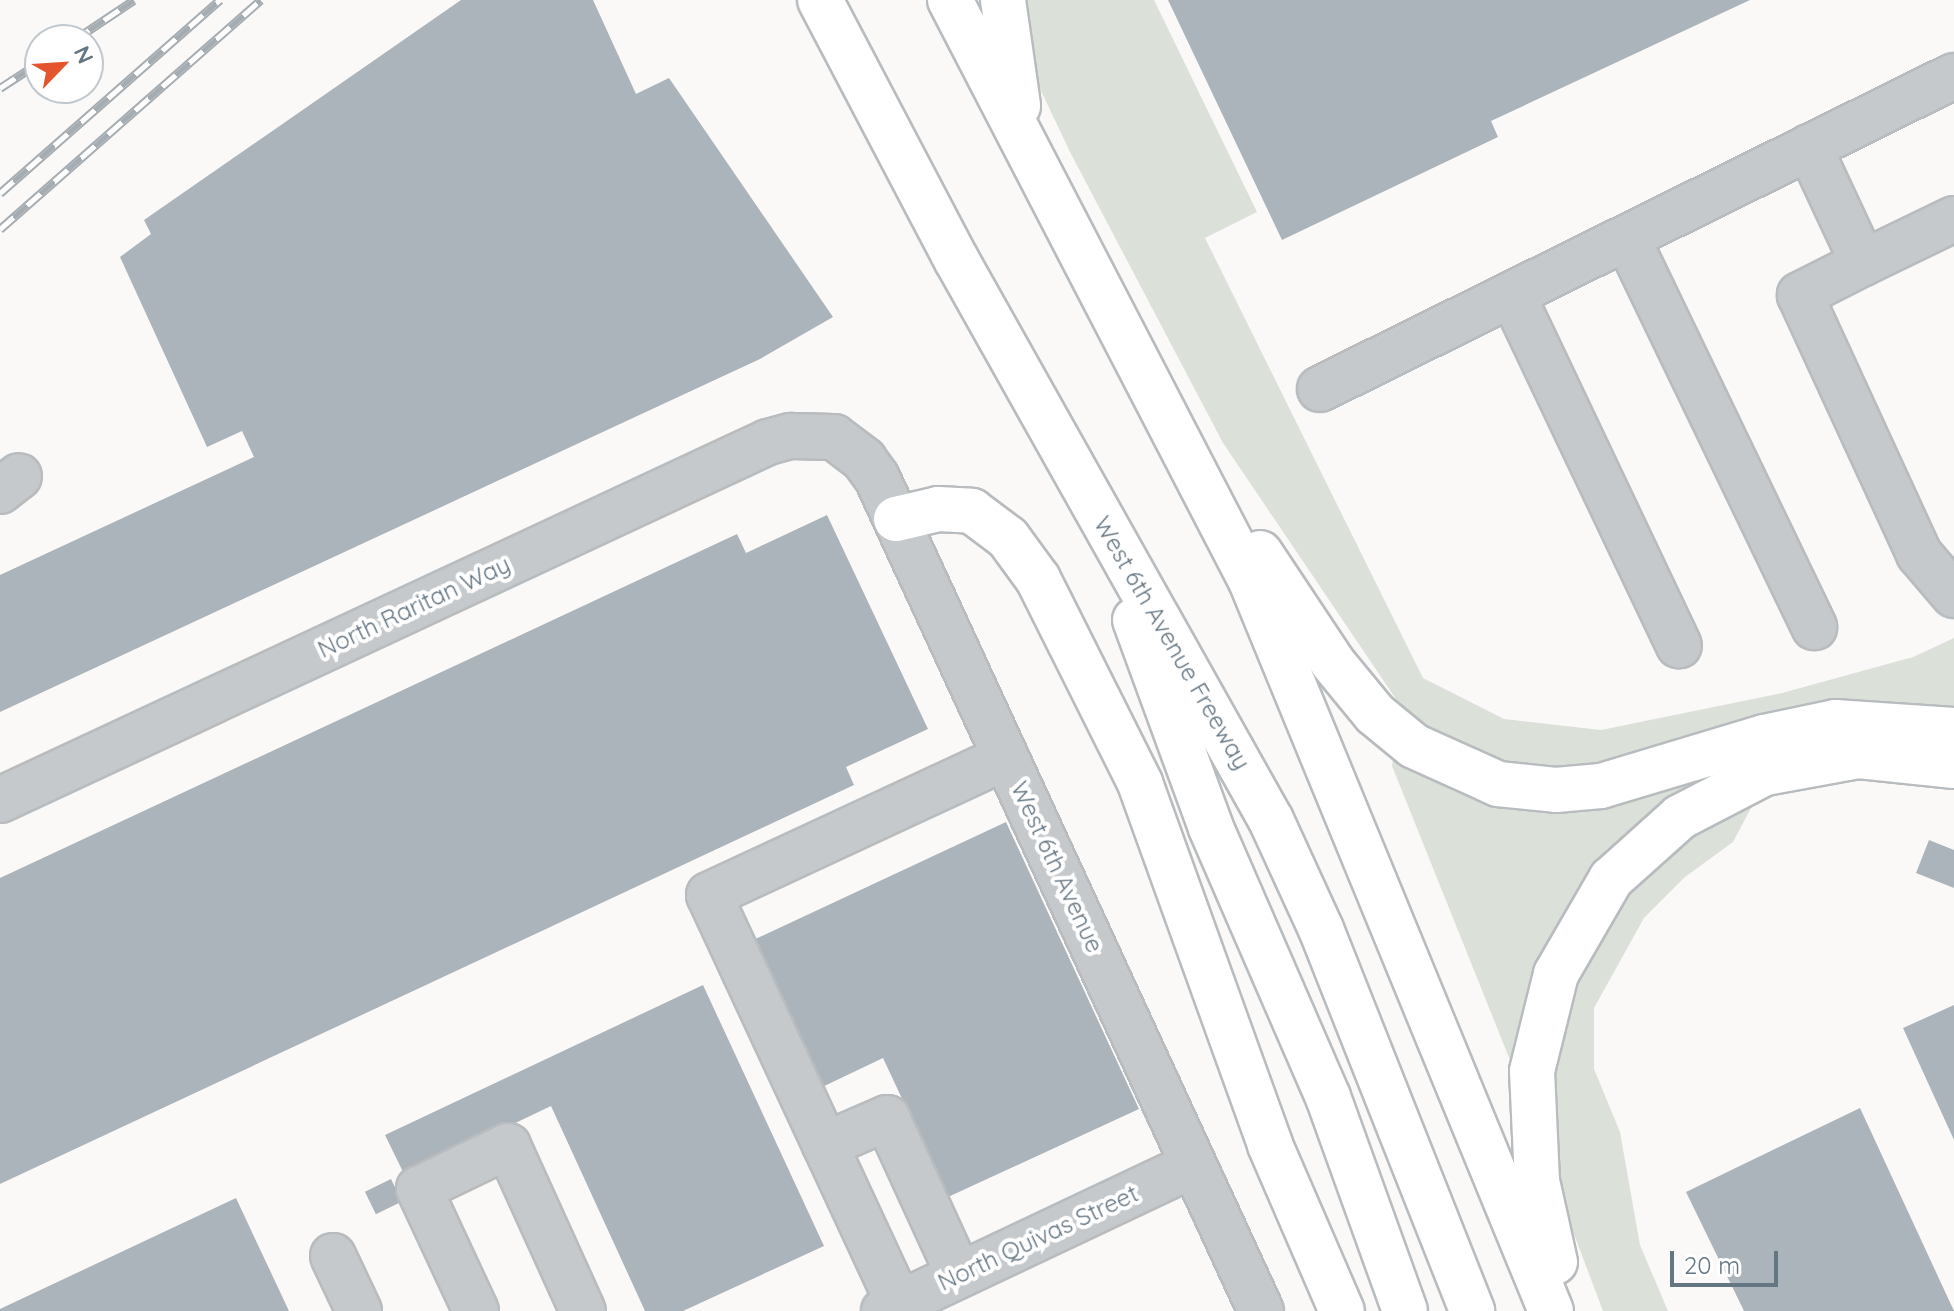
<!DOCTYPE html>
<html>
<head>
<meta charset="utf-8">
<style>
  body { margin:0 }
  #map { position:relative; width:1954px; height:1311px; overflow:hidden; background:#faf9f7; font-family:Quicksand,sans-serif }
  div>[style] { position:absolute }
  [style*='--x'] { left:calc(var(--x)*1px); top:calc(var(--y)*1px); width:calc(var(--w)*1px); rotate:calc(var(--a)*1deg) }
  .green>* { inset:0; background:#dbe1d8 }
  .building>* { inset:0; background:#abb4ba; transform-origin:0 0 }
  .roads { filter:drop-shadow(2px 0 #b8bcbf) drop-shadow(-2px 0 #b8bcbf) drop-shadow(0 2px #b8bcbf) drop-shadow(0 -2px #b8bcbf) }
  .minor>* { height:44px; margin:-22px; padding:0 22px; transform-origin:22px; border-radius:22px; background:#c5c9cc }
  .highway>* { height:44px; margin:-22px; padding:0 22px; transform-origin:22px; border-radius:22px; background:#fff }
  .rail>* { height:9px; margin-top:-4.5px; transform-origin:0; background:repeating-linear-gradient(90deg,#fff 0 18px,#a5adb2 0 36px); box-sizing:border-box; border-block:2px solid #a5adb2 }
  span { translate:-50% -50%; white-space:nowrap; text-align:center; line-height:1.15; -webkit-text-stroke:8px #fff; paint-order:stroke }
  .street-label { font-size:24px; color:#647682 }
  .north { position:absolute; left:24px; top:24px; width:80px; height:80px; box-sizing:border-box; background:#fff; border:2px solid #c1c8cd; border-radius:50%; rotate:65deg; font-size:22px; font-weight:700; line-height:32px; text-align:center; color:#647682 }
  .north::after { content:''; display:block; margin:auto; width:28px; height:36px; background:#e4542d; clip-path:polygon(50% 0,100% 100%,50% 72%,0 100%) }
  .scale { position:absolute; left:1670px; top:1251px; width:108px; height:36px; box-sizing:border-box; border:4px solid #647682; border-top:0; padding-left:10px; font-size:24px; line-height:28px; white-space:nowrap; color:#647682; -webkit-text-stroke:6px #fff; paint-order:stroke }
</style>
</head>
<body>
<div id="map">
  <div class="green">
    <i style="clip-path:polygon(998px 0,1154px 0,1257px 212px,1205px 238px,1423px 678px,1504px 719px,1601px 730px,1782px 693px,1913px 657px,1954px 638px,1954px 713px,1901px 702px,1784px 716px,1629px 763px,1534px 771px,1462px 748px,1402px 708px,1223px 443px,1070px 152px)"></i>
    <i style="clip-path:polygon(1394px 753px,1454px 791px,1497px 804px,1596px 806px,1704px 779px,1672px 799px,1514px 1070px,1392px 766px)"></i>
    <i style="clip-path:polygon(1759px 793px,1733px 842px,1685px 877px,1644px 918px,1594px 1008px,1594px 1069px,1620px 1132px,1640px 1245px,1668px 1311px,1603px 1311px,1564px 1208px,1549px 1132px,1546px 1065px,1588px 935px,1667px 844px)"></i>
  </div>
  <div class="building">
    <i style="clip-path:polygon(461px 0,593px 0,636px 94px,669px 78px,833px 317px,760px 359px,0 712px,0 575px,254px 457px,242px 431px,207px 447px,120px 257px,151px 234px,144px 220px)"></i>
    <i style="clip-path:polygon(1168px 0,1750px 0,1491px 121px,1498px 137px,1282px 240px)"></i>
    <i style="clip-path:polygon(827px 515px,928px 729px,846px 767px,854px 785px,0 1184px,0 878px,737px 534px,746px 553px)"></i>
    <i style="clip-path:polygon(1006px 822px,1139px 1109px,948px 1197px,883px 1058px,818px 1089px,749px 942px)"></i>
    <i style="clip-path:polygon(1929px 840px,1954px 850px,1954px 888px,1916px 873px)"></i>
    <i style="clip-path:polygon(703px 985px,824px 1246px,683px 1311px,645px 1311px,551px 1106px,405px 1176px,385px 1135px)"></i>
    <i style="clip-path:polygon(1954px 1005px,1954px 1140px,1903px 1028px)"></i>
    <i style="clip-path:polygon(1860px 1108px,1954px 1311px,1744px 1311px,1686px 1192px)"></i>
    <i style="left:391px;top:1179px;width:25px;height:29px;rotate:64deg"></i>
    <i style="clip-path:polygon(236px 1198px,289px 1311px,0 1311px,0 1309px)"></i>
  </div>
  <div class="roads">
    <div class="minor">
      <i style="--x:1809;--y:147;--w:128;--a:65"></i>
      <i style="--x:1863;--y:263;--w:101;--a:-25.8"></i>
      <i style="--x:1627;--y:238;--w:432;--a:64.3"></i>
      <i style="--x:1863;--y:263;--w:71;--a:153.1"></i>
      <i style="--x:1800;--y:295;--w:285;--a:65.3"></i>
      <i style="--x:1919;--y:554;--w:54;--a:49.5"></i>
      <i style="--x:1512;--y:294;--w:389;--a:64.6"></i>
      <i style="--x:1320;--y:389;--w:707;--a:-26.28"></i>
      <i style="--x:0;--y:491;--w:24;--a:-38"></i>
      <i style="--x:0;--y:800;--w:847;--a:-24.99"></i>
      <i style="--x:768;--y:442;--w:24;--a:-15"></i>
      <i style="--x:791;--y:436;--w:43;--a:1.3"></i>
      <i style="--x:834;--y:437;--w:38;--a:37"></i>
      <i style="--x:864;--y:460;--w:22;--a:54"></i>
      <i style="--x:877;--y:478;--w:917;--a:65.25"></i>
      <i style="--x:825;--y:1145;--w:68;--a:-23.5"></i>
      <i style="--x:887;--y:1118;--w:173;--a:65.4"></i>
      <i style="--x:333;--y:1256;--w:61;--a:64.7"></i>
      <i style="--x:899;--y:1304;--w:451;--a:-114.9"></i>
      <i style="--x:709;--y:895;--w:327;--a:-24.9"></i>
      <i style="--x:476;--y:1311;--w:135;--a:-115"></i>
      <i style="--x:419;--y:1189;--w:99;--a:-25.8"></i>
      <i style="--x:508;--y:1146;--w:181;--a:65.6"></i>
      <i style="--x:884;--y:1311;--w:342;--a:-25.3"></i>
    </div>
    <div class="highway">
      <i style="--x:820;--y:0;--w:293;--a:62.3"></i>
      <i style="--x:956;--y:259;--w:643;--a:60.69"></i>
      <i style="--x:1271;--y:820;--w:120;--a:65.4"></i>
      <i style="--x:1321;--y:929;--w:411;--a:68.4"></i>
      <i style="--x:950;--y:0;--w:654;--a:62.61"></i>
      <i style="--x:1251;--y:581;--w:789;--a:67.66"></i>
      <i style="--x:1003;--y:0;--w:107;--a:81.9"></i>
      <i style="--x:896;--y:519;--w:43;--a:-13.4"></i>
      <i style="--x:938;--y:509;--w:34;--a:3"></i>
      <i style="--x:972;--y:511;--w:45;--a:36.9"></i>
      <i style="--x:1008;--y:538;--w:51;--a:53.8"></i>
      <i style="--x:1038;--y:579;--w:228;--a:63.4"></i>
      <i style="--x:1140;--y:783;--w:385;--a:70.2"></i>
      <i style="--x:1270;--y:1145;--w:181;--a:66.6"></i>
      <i style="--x:1260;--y:553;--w:132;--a:56.4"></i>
      <i style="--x:1333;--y:663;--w:66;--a:50.5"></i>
      <i style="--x:1375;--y:714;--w:50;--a:39.4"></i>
      <i style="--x:1414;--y:746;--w:92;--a:24.3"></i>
      <i style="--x:1498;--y:784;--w:58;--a:5.9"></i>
      <i style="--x:1556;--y:790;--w:45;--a:-5.1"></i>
      <i style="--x:1601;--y:786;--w:170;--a:-16.7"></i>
      <i style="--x:1764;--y:737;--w:73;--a:-11.9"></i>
      <i style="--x:1835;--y:722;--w:119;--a:3.8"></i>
      <i style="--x:1135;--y:620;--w:221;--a:69.9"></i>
      <i style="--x:1211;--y:828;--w:293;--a:66.5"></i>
      <i style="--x:1328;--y:1097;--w:227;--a:70.2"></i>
      <i style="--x:1555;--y:1262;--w:83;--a:-102.5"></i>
      <i style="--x:1537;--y:1181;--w:110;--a:-92.6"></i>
      <i style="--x:1532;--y:1071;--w:100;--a:-76.1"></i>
      <i style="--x:1556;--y:974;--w:110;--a:-59.9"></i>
      <i style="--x:1611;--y:879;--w:93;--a:-41.9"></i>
      <i style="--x:1680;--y:817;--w:96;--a:-27.4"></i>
      <i style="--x:1765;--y:773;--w:96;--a:-10.3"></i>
      <i style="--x:1859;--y:756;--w:96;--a:6"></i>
    </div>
  </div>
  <div class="rail">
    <i style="--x:74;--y:40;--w:72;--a:-33.7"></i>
    <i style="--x:0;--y:88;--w:48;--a:-33"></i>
    <i style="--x:0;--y:193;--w:293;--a:-41.3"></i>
    <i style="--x:0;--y:229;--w:347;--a:-41.3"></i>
  </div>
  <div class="street-label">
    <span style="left:414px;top:607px;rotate:-25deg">North Raritan Way</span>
    <span style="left:1172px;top:643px;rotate:60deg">West 6th Avenue Freeway</span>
    <span style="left:1057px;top:867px;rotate:65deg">West 6th Avenue</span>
    <span style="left:1038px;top:1238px;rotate:-25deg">North Quivas Street</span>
  </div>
  <div class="north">N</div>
  <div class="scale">20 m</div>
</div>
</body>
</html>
